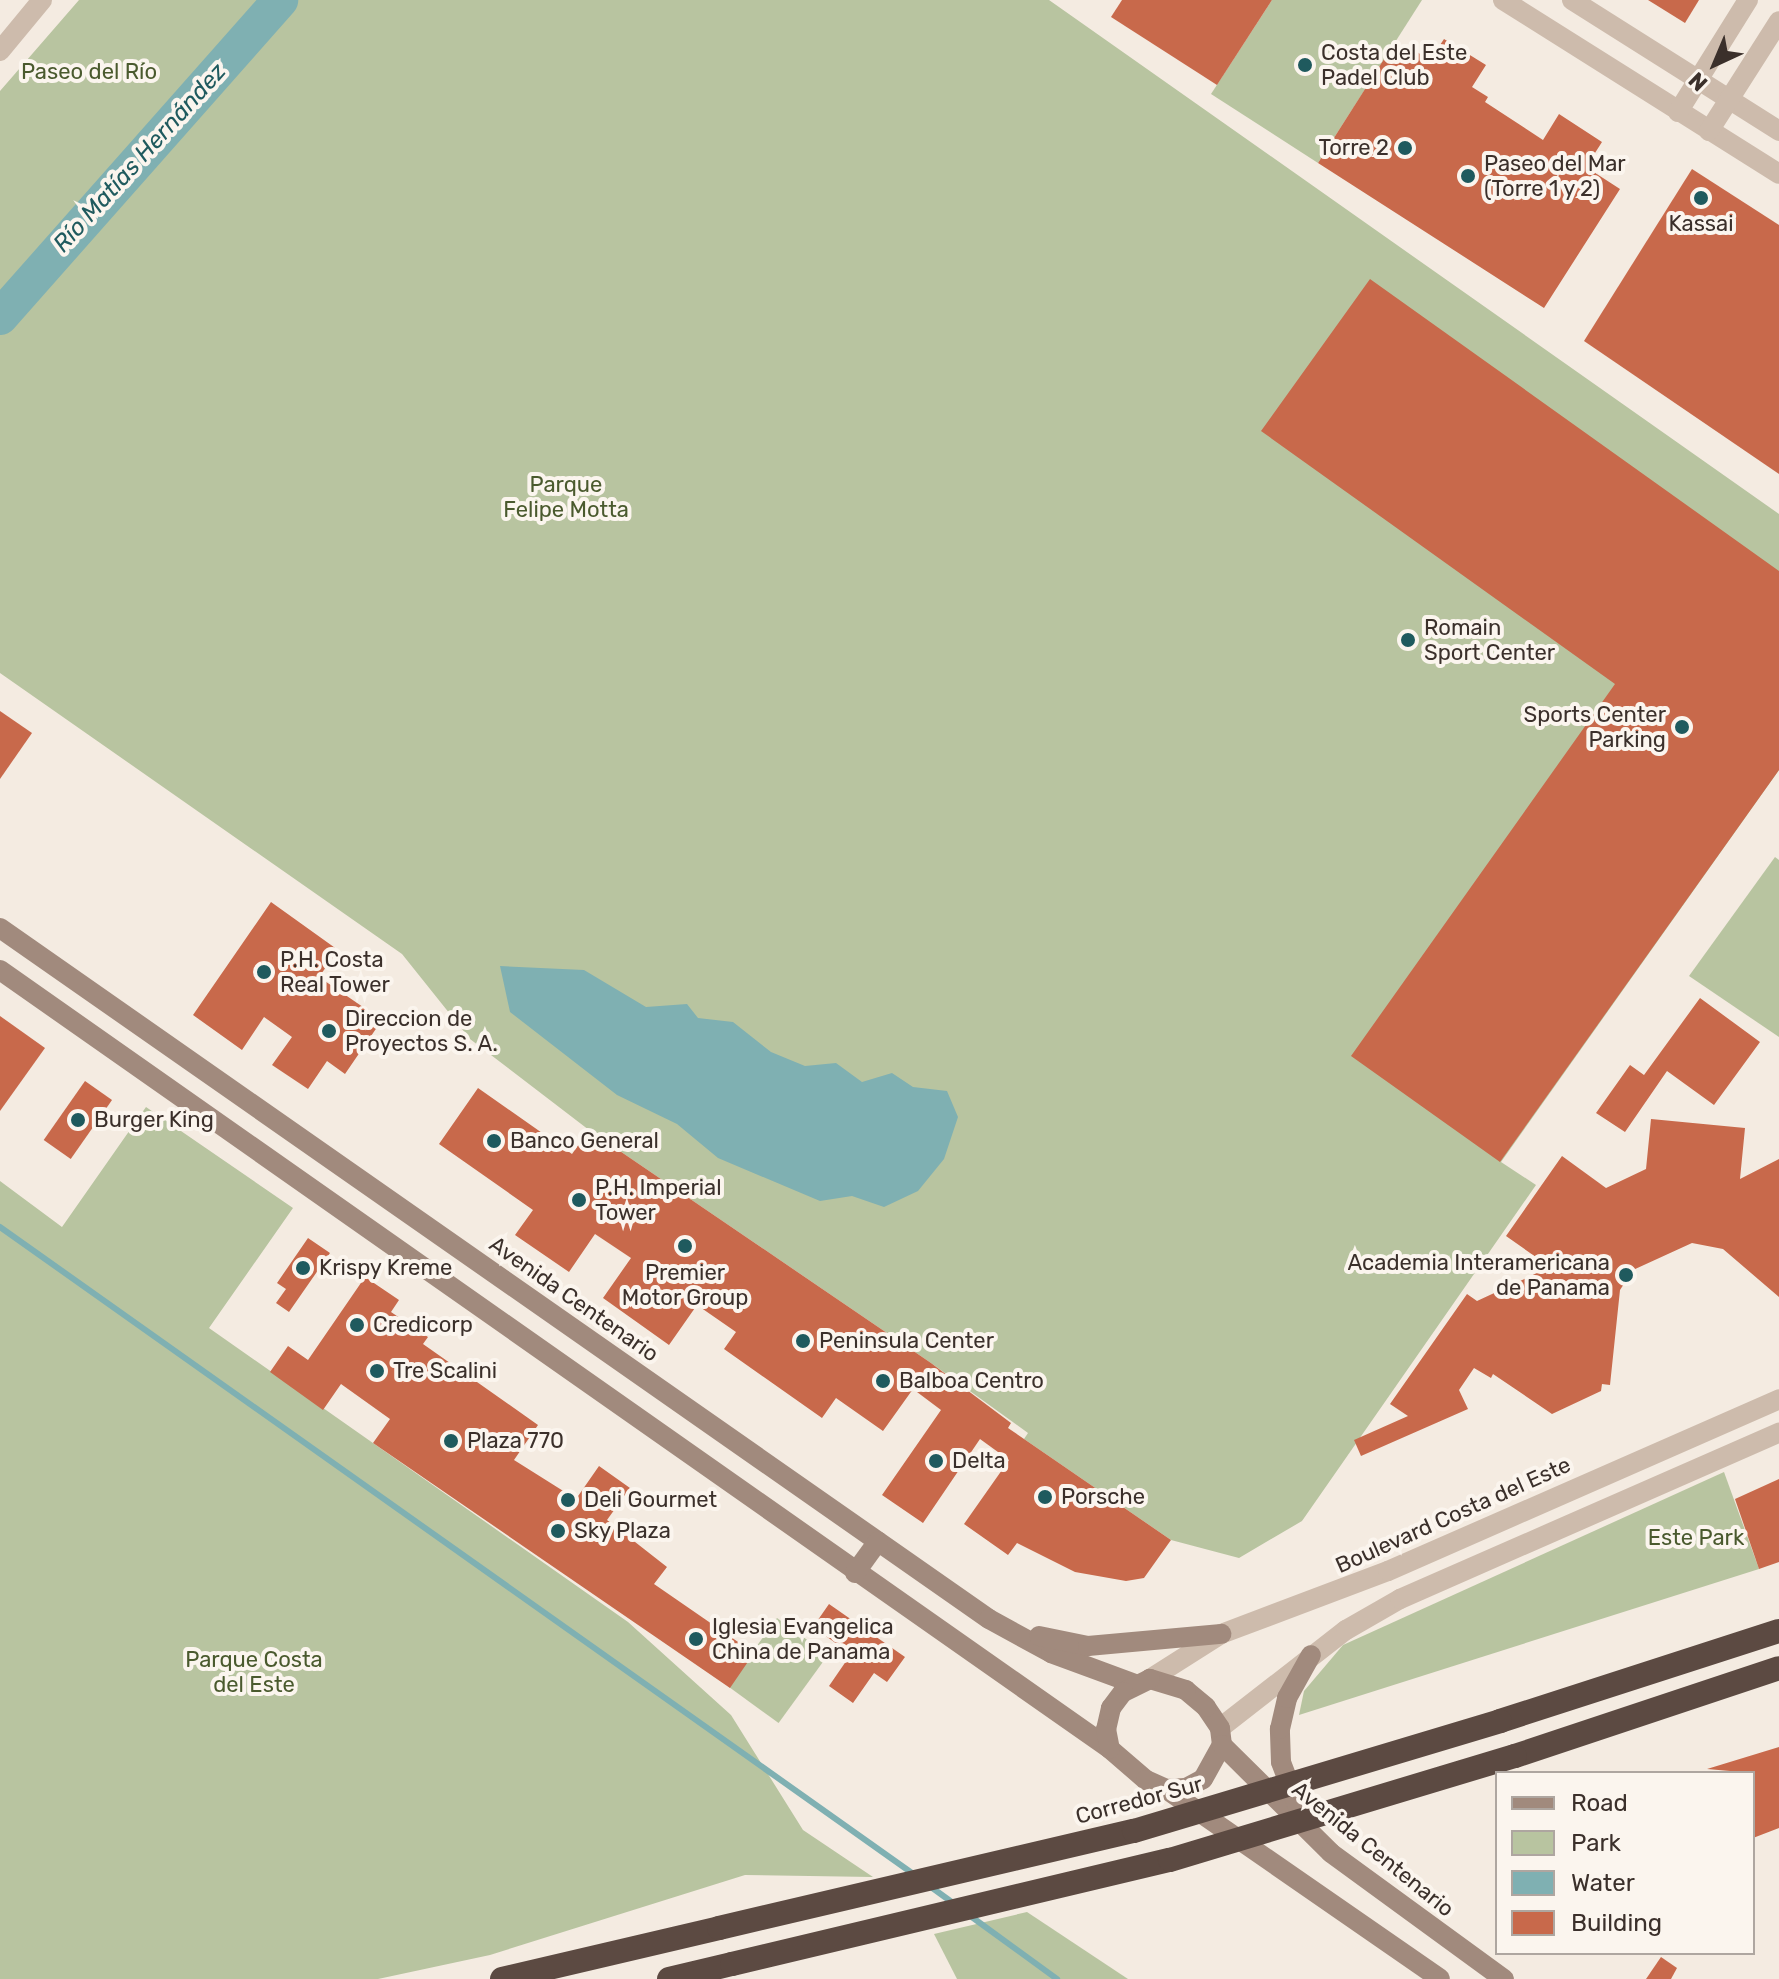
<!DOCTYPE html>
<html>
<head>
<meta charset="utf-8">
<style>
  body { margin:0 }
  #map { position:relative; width:1779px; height:1979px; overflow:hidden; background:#f4ebe1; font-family:Rubik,sans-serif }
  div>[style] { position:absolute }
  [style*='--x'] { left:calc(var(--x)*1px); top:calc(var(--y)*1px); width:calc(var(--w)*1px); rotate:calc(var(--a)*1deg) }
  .green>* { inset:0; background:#b8c4a0; transform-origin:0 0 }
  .water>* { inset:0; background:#7fb0b2 }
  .stream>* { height:6px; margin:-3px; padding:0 3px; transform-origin:3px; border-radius:3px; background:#7fb0b2 }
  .river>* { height:36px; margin:-18px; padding:0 18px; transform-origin:18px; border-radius:18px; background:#7fb0b2 }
  .building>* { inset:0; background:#c8694b; transform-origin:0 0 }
  .minor>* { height:20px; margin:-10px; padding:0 10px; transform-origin:10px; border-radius:10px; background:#cdbbac }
  .tertiary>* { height:20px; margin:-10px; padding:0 10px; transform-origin:10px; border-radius:10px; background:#cdbbac }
  .secondary>* { height:20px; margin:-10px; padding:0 10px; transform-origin:10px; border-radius:10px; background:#a18a7d }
  .motorway>* { height:24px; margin:-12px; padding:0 12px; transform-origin:12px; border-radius:12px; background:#5c4a42 }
  .motorway-bridge>* { height:24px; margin:-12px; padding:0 12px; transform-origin:12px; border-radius:12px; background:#5c4a42 }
  .dots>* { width:22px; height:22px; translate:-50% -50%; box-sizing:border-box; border:4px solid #fbf5ee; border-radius:50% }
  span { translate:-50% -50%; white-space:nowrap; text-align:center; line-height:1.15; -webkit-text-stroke:8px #fbf5ee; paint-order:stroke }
  .poi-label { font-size:22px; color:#3b302b }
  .left { translate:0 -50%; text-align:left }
  .right { translate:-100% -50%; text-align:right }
  .park-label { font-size:22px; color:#4a5a2e }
  .street-label { font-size:22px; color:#3b302b }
  .water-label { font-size:24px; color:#1f5a5e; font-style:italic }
  .legend { position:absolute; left:1495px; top:1771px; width:260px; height:184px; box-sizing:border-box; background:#fbf5ee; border:2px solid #aea6a0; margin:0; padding:10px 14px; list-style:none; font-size:24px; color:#3b302b }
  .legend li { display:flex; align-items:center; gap:16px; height:40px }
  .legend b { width:40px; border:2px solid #aea6a0 }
  .north { position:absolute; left:1675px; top:24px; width:80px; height:80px; -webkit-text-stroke:6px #fbf5ee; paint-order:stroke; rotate:224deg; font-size:22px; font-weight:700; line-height:32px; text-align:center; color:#3b302b }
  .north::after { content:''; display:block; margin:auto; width:28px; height:36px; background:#3b302b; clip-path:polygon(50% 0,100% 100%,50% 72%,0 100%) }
</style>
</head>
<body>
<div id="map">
  <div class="green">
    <i style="clip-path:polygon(79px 0,1049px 0,1779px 514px,1779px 770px,1501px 1162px,1536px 1185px,1302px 1521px,1239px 1558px,1171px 1540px,1024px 1439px,1028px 1433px,931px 1363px,589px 1130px,470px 1039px,402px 954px,0 673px,0 91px)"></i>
    <i style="clip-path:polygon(1272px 0,1422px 0,1318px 163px,1211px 94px)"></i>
    <i style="clip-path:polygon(1775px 857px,1779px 860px,1779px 1037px,1689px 976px)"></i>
    <i style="clip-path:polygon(146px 1107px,293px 1208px,209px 1328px,628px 1622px,731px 1715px,803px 1830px,873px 1877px,745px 1875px,490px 1955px,378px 1979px,0 1979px,0 1181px,62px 1227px)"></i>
    <i style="clip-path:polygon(1724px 1472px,1759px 1569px,1299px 1715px,1304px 1691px,1343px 1645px)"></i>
    <i style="left:777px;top:1618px;width:63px;height:84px;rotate:36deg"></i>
    <i style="clip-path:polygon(1027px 1912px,1128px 1979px,957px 1979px,934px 1934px)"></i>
  </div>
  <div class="water">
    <i style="clip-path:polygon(500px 966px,584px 970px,646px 1007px,687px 1004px,698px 1018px,733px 1022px,771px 1052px,805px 1066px,836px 1063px,862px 1082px,892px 1073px,913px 1087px,947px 1091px,958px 1117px,944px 1159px,918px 1191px,884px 1207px,852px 1196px,820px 1201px,718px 1158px,677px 1124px,617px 1095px,510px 1012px)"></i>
  </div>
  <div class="stream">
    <i style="--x:0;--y:1227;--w:1121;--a:35.31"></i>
    <i style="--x:931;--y:1887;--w:29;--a:36"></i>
    <i style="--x:969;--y:1915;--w:109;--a:36"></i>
  </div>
  <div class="river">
    <i style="--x:0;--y:317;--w:423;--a:-48.5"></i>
  </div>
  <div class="building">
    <i style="clip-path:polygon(1122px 0,1272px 0,1217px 85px,1111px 17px)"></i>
    <i style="clip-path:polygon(1648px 0,1699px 0,1685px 23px)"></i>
    <i style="clip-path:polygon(1444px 39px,1486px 65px,1472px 87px,1488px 97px,1485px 102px,1543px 140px,1559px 114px,1602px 142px,1586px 167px,1620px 189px,1544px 308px,1318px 163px,1393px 45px,1413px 58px,1417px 52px,1430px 60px)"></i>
    <i style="clip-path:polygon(1692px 169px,1779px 225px,1779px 474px,1584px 341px)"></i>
    <i style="clip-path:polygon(1370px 279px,1779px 571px,1779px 770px,1500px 1162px,1351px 1056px,1615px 684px,1261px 431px)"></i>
    <i style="clip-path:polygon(0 711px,32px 733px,0 779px)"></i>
    <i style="clip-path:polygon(271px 902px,338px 950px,319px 977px,382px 1020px,345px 1074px,327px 1061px,308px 1089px,272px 1065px,292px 1037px,264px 1017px,242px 1050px,193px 1015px)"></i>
    <i style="clip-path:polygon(1700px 998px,1760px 1042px,1714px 1105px,1667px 1071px,1625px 1132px,1596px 1113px,1630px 1065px,1644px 1075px)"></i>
    <i style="clip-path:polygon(0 1016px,45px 1048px,0 1111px)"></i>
    <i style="left:85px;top:1081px;width:33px;height:72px;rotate:35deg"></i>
    <i style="clip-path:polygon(478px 1088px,572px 1154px,589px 1130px,931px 1363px,1011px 1423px,1008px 1428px,1171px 1540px,1144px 1578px,1126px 1581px,1075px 1572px,1017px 1543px,1008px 1555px,964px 1524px,1009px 1460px,980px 1439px,923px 1523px,882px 1495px,941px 1410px,913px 1389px,883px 1431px,836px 1398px,822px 1418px,724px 1349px,736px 1332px,697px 1305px,669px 1345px,603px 1298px,631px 1258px,595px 1234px,569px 1272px,515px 1235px,533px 1210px,439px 1144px)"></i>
    <i style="clip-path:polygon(1651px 1119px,1745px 1128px,1740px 1179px,1779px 1159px,1779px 1297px,1723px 1249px,1692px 1243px,1633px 1270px,1620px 1290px,1610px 1385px,1602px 1384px,1601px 1391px,1552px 1414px,1493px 1374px,1491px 1378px,1474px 1368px,1459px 1390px,1468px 1409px,1361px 1456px,1354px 1440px,1408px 1416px,1390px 1404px,1467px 1294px,1477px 1301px,1550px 1267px,1506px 1236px,1562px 1156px,1606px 1188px,1646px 1169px)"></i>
    <i style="clip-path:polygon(308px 1238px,330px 1253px,289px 1312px,276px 1303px,286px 1289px,277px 1283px)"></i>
    <i style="clip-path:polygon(365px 1277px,399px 1300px,391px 1312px,428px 1337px,423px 1344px,538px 1425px,514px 1460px,576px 1499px,599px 1466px,630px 1488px,607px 1520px,667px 1567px,654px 1584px,754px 1653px,730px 1688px,373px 1443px,390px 1419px,341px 1384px,323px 1410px,270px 1372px,288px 1346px,308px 1360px)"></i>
    <i style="clip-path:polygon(1779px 1479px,1779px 1562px,1759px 1569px,1735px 1499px)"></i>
    <i style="clip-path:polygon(829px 1604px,905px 1657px,887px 1682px,874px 1673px,853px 1703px,829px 1686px,851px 1654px,813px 1627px)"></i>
    <i style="clip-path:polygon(1779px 1747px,1779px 1828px,1753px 1838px,1753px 1773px,1707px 1769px)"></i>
    <i style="clip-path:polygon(1661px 1957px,1677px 1968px,1671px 1979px,1646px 1979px)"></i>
  </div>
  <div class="minor">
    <i style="--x:1503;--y:0;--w:326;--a:32.2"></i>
    <i style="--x:1572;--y:0;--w:245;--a:32.3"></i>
    <i style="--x:0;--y:51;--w:66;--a:-50.5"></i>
    <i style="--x:1678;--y:112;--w:132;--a:-58"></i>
    <i style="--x:1709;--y:131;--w:130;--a:-57.5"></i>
  </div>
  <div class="tertiary">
    <i style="--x:1150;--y:1679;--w:84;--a:-32.4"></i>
    <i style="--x:1221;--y:1634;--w:178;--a:-20.7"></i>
    <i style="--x:1388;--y:1571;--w:427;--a:-23.7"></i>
    <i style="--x:1220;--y:1728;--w:160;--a:-37.9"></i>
    <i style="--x:1346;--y:1630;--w:62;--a:-29.9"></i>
    <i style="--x:1400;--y:1599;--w:414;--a:-23.7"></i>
  </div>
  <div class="secondary">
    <i style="--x:0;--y:928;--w:1206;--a:34.94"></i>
    <i style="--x:989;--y:1619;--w:71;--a:28.7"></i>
    <i style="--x:1051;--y:1653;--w:90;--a:20.3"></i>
    <i style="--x:0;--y:970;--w:1356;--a:35.06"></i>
    <i style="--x:1110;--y:1749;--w:48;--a:40.7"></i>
    <i style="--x:1146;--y:1780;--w:22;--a:24"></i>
    <i style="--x:1166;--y:1789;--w:20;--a:-3"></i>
    <i style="--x:1186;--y:1788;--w:19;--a:-28"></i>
    <i style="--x:1203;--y:1779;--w:39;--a:-61"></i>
    <i style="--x:1222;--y:1745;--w:17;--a:-97"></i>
    <i style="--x:1220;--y:1728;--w:25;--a:-124"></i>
    <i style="--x:1206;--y:1707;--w:26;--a:-140"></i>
    <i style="--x:1186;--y:1690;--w:38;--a:-163"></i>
    <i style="--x:1150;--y:1679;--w:30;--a:154"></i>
    <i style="--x:1123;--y:1692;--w:20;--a:127"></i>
    <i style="--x:1111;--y:1708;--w:22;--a:103"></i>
    <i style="--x:1106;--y:1729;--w:20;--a:79"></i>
    <i style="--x:855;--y:1573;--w:39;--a:-54"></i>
    <i style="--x:1039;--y:1636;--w:50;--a:11.5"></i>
    <i style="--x:1088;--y:1646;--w:134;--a:-5.2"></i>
    <i style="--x:1222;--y:1745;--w:153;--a:44.7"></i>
    <i style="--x:1331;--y:1853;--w:214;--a:36.1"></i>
    <i style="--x:1166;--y:1789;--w:333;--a:34.7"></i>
    <i style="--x:1304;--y:1823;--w:65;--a:-110.7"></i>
    <i style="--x:1281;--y:1762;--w:33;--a:-92"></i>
    <i style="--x:1280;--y:1729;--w:32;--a:-77"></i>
    <i style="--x:1287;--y:1698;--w:49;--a:-60.8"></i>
  </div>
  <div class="motorway">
    <i style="--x:1500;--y:1721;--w:293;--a:-17.9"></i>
    <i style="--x:1515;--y:1756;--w:278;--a:-18.4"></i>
    <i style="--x:502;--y:1979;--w:223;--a:-13.2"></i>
    <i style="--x:669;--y:1979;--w:65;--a:-13.4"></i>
  </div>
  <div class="motorway-bridge">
    <i style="--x:719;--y:1928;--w:426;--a:-13.2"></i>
    <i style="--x:1134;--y:1831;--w:382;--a:-16.7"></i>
    <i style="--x:732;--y:1964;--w:450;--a:-13.4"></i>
    <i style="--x:1170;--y:1860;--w:360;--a:-16.8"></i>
  </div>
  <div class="dots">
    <i style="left:1305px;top:65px;background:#1f5a5e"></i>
    <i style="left:1405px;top:148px;background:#1f5a5e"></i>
    <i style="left:1468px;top:176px;background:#1f5a5e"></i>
    <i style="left:1701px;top:198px;background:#1f5a5e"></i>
    <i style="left:1408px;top:640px;background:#1f5a5e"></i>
    <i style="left:1682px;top:727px;background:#1f5a5e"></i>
    <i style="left:264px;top:972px;background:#1f5a5e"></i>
    <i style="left:329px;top:1031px;background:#1f5a5e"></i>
    <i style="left:78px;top:1120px;background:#1f5a5e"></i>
    <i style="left:494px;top:1141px;background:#1f5a5e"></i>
    <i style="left:579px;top:1200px;background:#1f5a5e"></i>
    <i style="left:685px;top:1246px;background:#1f5a5e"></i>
    <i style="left:303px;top:1268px;background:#1f5a5e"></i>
    <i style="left:1626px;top:1275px;background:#1f5a5e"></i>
    <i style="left:357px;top:1325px;background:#1f5a5e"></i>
    <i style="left:803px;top:1341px;background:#1f5a5e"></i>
    <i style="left:377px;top:1371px;background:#1f5a5e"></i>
    <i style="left:883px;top:1381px;background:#1f5a5e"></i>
    <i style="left:451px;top:1441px;background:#1f5a5e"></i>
    <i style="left:936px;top:1461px;background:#1f5a5e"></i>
    <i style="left:1045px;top:1497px;background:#1f5a5e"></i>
    <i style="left:568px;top:1500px;background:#1f5a5e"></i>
    <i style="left:558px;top:1531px;background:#1f5a5e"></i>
    <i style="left:696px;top:1639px;background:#1f5a5e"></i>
  </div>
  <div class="poi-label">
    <span class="left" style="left:1321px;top:65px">Costa del Este<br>Padel Club</span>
    <span class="right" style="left:1389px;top:148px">Torre 2</span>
    <span class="left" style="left:1484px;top:176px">Paseo del Mar<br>(Torre 1 y 2)</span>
    <span style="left:1701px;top:224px">Kassai</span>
    <span class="left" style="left:1424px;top:640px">Romain<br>Sport Center</span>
    <span class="right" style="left:1666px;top:727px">Sports Center<br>Parking</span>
    <span class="left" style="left:280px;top:972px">P.H. Costa<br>Real Tower</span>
    <span class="left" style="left:345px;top:1031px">Direccion de<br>Proyectos S. A.</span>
    <span class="left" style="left:94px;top:1120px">Burger King</span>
    <span class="left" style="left:510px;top:1141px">Banco General</span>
    <span class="left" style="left:595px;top:1200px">P.H. Imperial<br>Tower</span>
    <span class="right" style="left:1610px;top:1275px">Academia Interamericana<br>de Panama</span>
    <span class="left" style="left:319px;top:1268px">Krispy Kreme</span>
    <span style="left:685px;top:1285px">Premier<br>Motor Group</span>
    <span class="left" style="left:373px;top:1325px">Credicorp</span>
    <span class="left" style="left:819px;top:1341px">Peninsula Center</span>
    <span class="left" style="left:393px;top:1371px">Tre Scalini</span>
    <span class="left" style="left:899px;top:1381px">Balboa Centro</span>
    <span class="left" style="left:467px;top:1441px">Plaza 770</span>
    <span class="left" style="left:952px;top:1461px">Delta</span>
    <span class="left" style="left:1061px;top:1497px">Porsche</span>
    <span class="left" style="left:584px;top:1500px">Deli Gourmet</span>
    <span class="left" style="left:574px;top:1531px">Sky Plaza</span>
    <span class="left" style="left:712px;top:1639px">Iglesia Evangelica<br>China de Panama</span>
  </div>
  <div class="park-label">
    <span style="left:89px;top:72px">Paseo del Río</span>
    <span style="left:566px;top:497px">Parque<br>Felipe Motta</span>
    <span style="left:1696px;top:1538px">Este Park</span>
    <span style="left:254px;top:1672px">Parque Costa<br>del Este</span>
  </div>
  <div class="street-label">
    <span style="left:574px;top:1299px;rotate:35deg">Avenida Centenario</span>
    <span style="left:1453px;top:1515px;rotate:-24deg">Boulevard Costa del Este</span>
    <span style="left:1139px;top:1800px;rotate:-15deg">Corredor Sur</span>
    <span style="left:1373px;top:1849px;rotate:39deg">Avenida Centenario</span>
  </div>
  <div class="water-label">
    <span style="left:140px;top:158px;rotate:-48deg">Río Matías Hernández</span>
  </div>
  <ul class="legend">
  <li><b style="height:10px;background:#a18a7d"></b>Road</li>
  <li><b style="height:22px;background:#b8c4a0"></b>Park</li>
  <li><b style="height:22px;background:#7fb0b2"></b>Water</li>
  <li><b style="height:22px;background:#c8694b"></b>Building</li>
  </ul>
  <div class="north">N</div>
</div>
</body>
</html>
